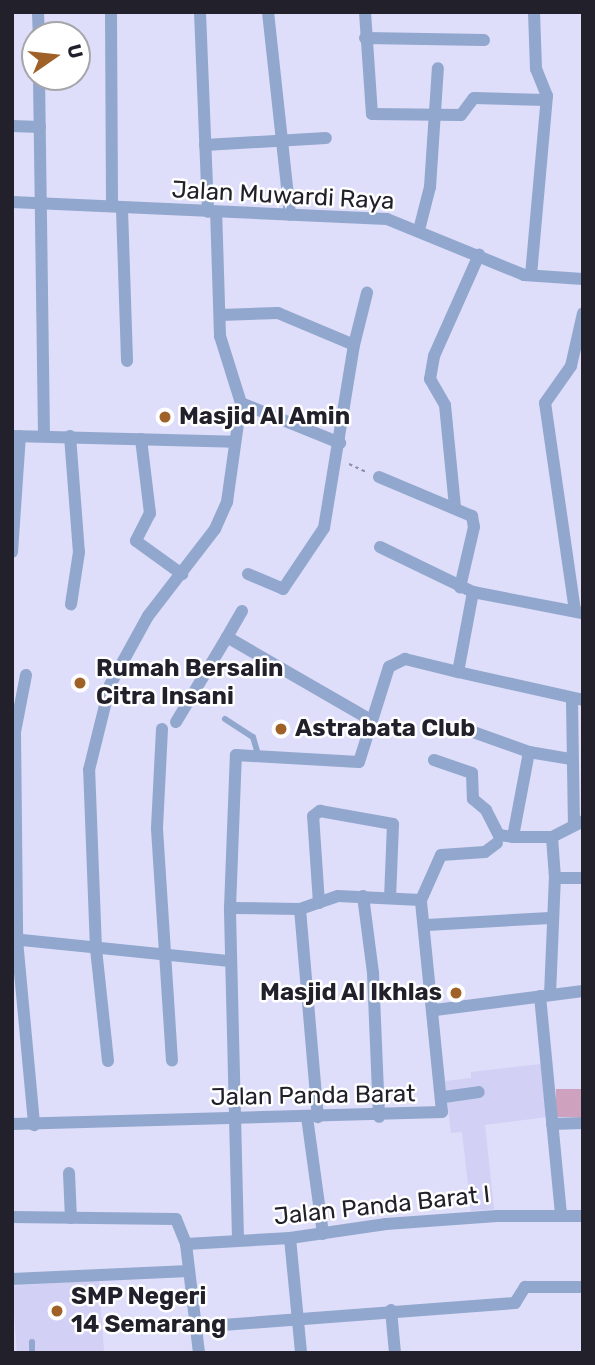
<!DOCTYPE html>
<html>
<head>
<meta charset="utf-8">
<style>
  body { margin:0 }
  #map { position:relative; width:595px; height:1365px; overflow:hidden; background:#deddfa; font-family:Rubik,sans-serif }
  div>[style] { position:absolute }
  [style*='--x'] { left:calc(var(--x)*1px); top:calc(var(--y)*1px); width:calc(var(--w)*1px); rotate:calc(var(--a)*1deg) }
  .built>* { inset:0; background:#d2d0f4; transform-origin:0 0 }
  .green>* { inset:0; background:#cea2bf; transform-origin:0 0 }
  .path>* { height:2px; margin-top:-1px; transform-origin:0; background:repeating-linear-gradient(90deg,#908fa4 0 3.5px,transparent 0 7px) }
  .lane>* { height:6px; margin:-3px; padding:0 3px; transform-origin:3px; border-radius:3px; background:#91a7cd }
  .street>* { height:12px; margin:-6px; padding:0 6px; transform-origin:6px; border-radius:6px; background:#91a7cd }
  .dots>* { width:19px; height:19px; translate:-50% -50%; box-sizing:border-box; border:4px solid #fff; border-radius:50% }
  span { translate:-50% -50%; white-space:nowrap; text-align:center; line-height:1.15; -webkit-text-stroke:5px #fff; paint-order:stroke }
  .street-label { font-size:24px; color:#21202b }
  .poi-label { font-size:24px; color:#21202b; font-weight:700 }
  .left { translate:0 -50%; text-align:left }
  .right { translate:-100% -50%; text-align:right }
  .frame { position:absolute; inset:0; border:14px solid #21202b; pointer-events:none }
  .north { position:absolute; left:21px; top:21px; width:70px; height:70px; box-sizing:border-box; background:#fff; border:2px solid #a6a6aa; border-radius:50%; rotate:76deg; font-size:19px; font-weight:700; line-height:28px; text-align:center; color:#21202b }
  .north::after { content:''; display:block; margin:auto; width:24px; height:32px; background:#a06129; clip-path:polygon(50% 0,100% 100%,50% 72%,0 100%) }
</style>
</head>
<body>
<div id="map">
  <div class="built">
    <i style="clip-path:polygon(541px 1064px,547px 1117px,485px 1125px,494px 1209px,471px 1211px,462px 1132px,451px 1133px,445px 1081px,471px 1078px,471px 1072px)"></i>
    <i style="left:99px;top:1280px;width:73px;height:87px;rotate:86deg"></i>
  </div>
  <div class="green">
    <i style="left:583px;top:1089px;width:28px;height:27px;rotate:90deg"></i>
  </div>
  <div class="path">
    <i style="--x:349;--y:464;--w:19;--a:25"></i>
  </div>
  <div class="lane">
    <i style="--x:225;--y:719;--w:33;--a:33"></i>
    <i style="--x:253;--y:737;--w:19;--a:74"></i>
    <i style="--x:32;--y:1342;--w:11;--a:90"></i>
  </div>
  <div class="street">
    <i style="--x:38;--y:12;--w:23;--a:88"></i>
    <i style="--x:111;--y:12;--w:194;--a:89.7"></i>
    <i style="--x:200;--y:12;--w:200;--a:87.7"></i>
    <i style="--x:268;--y:12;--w:204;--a:83.8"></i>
    <i style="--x:365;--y:12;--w:102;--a:86.1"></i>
    <i style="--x:372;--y:114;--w:89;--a:0.6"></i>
    <i style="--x:461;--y:115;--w:21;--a:-53"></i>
    <i style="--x:474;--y:98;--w:72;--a:1.6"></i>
    <i style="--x:365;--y:38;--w:119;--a:1"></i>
    <i style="--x:39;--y:77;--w:358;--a:89.2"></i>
    <i style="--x:12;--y:126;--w:28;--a:2"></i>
    <i style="--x:205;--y:145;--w:121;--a:-3.3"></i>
    <i style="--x:12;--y:202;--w:375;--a:2.6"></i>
    <i style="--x:387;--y:219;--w:148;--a:22.2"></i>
    <i style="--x:524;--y:275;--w:59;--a:3.9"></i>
    <i style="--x:122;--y:209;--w:152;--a:88.1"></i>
    <i style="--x:419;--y:230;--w:44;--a:-75.7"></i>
    <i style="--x:430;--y:187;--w:119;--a:-86.2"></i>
    <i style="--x:531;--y:275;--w:180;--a:-84.9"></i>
    <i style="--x:547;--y:96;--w:29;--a:-112"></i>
    <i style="--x:536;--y:69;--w:57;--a:-92"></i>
    <i style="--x:220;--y:315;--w:58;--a:-2"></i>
    <i style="--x:278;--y:313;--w:82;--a:22.8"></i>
    <i style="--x:241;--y:403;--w:107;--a:22"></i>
    <i style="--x:12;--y:436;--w:223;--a:1.5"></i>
    <i style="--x:70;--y:436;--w:116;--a:85.6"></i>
    <i style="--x:79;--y:552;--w:53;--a:98.7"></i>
    <i style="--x:141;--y:439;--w:75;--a:83.1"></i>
    <i style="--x:150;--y:513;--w:31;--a:117"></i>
    <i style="--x:136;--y:541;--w:57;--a:35.7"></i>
    <i style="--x:379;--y:477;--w:101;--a:22.8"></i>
    <i style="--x:472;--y:516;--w:11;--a:80"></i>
    <i style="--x:474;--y:527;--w:62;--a:103.1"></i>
    <i style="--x:455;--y:507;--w:102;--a:-95.6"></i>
    <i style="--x:445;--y:405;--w:30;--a:-120"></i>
    <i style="--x:430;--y:379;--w:23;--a:-80"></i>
    <i style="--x:434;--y:356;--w:111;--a:-66"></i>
    <i style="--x:380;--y:547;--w:103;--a:25.8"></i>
    <i style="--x:473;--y:592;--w:111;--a:10.9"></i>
    <i style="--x:12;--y:552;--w:116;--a:-86.1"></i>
    <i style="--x:248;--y:574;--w:38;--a:23"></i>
    <i style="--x:283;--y:589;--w:73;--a:-56.1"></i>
    <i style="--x:324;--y:528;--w:185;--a:-80.7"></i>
    <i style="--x:354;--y:345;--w:54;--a:-76"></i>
    <i style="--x:473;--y:592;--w:81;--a:100.6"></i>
    <i style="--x:458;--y:672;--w:128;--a:12.6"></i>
    <i style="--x:575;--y:611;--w:210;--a:-98.2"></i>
    <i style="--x:545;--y:403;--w:45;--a:-54.9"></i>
    <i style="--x:571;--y:366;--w:54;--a:-77.2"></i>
    <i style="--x:227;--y:637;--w:30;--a:-60"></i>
    <i style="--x:26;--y:675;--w:58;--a:100.9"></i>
    <i style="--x:15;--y:732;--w:208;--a:89.4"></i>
    <i style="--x:17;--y:940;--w:186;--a:84.7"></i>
    <i style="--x:572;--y:701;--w:123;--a:89.1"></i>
    <i style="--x:176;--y:722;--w:99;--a:-59"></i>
    <i style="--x:227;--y:637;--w:166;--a:30"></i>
    <i style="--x:462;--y:728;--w:71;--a:19.7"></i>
    <i style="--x:529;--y:752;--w:43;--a:9.5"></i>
    <i style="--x:162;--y:729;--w:100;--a:92.9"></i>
    <i style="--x:157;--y:829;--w:232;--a:86.3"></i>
    <i style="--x:529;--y:752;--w:86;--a:100.7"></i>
    <i style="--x:513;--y:837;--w:39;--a:0"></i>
    <i style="--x:552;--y:837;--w:35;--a:-27"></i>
    <i style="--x:434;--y:760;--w:40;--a:18.9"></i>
    <i style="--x:472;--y:773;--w:26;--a:88"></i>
    <i style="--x:473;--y:799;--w:17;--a:40"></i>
    <i style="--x:486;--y:810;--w:28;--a:63"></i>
    <i style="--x:499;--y:835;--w:14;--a:8"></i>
    <i style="--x:555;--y:878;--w:28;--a:0"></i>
    <i style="--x:363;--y:896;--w:78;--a:82.6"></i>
    <i style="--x:373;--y:973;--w:144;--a:87.6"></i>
    <i style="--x:421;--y:900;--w:49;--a:-66"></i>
    <i style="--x:441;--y:855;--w:44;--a:-3.9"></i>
    <i style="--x:485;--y:852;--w:15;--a:-37"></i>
    <i style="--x:319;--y:903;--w:87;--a:-93.9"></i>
    <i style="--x:313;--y:816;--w:9;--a:-36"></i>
    <i style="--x:320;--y:811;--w:74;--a:10.1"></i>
    <i style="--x:393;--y:824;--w:74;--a:92.3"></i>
    <i style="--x:230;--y:908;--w:153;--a:-87.8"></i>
    <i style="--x:236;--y:755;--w:123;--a:3.3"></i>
    <i style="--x:359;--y:762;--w:100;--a:-72.5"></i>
    <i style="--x:389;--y:667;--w:18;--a:-27"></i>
    <i style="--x:405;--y:659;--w:55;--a:13.8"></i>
    <i style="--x:300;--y:909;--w:209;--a:85.1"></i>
    <i style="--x:427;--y:925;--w:123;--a:-3.3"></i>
    <i style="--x:12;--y:939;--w:219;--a:5.8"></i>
    <i style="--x:550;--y:995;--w:117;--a:-87.6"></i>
    <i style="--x:555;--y:878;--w:41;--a:-94.2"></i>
    <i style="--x:540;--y:996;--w:219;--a:84.5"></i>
    <i style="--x:435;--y:1010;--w:149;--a:-7.3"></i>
    <i style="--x:108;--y:1061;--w:113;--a:-96.1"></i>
    <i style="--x:96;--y:949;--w:179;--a:-92.2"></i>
    <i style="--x:89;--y:770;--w:88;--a:-76.1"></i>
    <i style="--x:110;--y:685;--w:79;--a:-61.2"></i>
    <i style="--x:148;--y:616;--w:110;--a:-52.4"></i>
    <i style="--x:215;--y:529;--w:30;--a:-66"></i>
    <i style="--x:227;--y:502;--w:100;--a:-82"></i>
    <i style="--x:241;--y:403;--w:70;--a:-107.4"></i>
    <i style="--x:220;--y:336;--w:124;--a:-91.8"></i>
    <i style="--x:444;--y:1097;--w:35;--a:-8"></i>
    <i style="--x:307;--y:1117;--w:118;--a:82.2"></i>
    <i style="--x:12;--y:1124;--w:430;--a:-1.6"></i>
    <i style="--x:442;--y:1112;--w:213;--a:-95.7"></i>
    <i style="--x:552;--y:1124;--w:31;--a:-2"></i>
    <i style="--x:69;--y:1173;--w:45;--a:87.5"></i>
    <i style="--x:12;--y:1217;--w:164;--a:0.7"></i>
    <i style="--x:176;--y:1219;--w:27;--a:68"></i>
    <i style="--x:186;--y:1244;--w:110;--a:83.2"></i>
    <i style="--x:290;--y:1238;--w:116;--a:84.5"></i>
    <i style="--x:238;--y:1239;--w:331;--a:-91.4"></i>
    <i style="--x:230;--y:908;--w:70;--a:0.8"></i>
    <i style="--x:300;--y:909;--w:40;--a:-18.9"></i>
    <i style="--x:338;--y:896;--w:83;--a:2.8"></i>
    <i style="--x:186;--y:1244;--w:104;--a:-3.3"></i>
    <i style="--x:290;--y:1238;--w:97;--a:-8.3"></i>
    <i style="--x:386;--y:1224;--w:111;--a:-4.1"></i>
    <i style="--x:497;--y:1216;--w:86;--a:0"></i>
    <i style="--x:12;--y:1279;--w:177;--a:-2.6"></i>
    <i style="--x:391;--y:1310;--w:43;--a:84.7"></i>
    <i style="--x:196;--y:1327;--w:320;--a:-4.3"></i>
    <i style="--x:515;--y:1303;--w:19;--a:-58"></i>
    <i style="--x:525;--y:1287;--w:58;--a:0"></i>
  </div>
  <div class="dots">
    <i style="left:165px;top:417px;background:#a06129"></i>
    <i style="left:80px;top:683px;background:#a06129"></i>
    <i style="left:281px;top:729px;background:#a06129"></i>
    <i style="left:456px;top:993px;background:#a06129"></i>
    <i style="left:57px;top:1311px;background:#a06129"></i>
  </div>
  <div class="street-label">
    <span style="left:283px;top:196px;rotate:3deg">Jalan Muwardi Raya</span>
    <span style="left:313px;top:1096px;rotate:-1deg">Jalan Panda Barat</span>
    <span style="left:382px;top:1206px;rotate:-6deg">Jalan Panda Barat I</span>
  </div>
  <div class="poi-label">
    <span class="left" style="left:179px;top:417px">Masjid Al Amin</span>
    <span class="left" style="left:96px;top:683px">Rumah Bersalin<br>Citra Insani</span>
    <span class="left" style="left:295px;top:729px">Astrabata Club</span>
    <span class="right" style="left:442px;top:993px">Masjid Al Ikhlas</span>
    <span class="left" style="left:71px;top:1311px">SMP Negeri<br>14 Semarang</span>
  </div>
  <div class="frame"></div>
  <div class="north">U</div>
</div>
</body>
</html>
